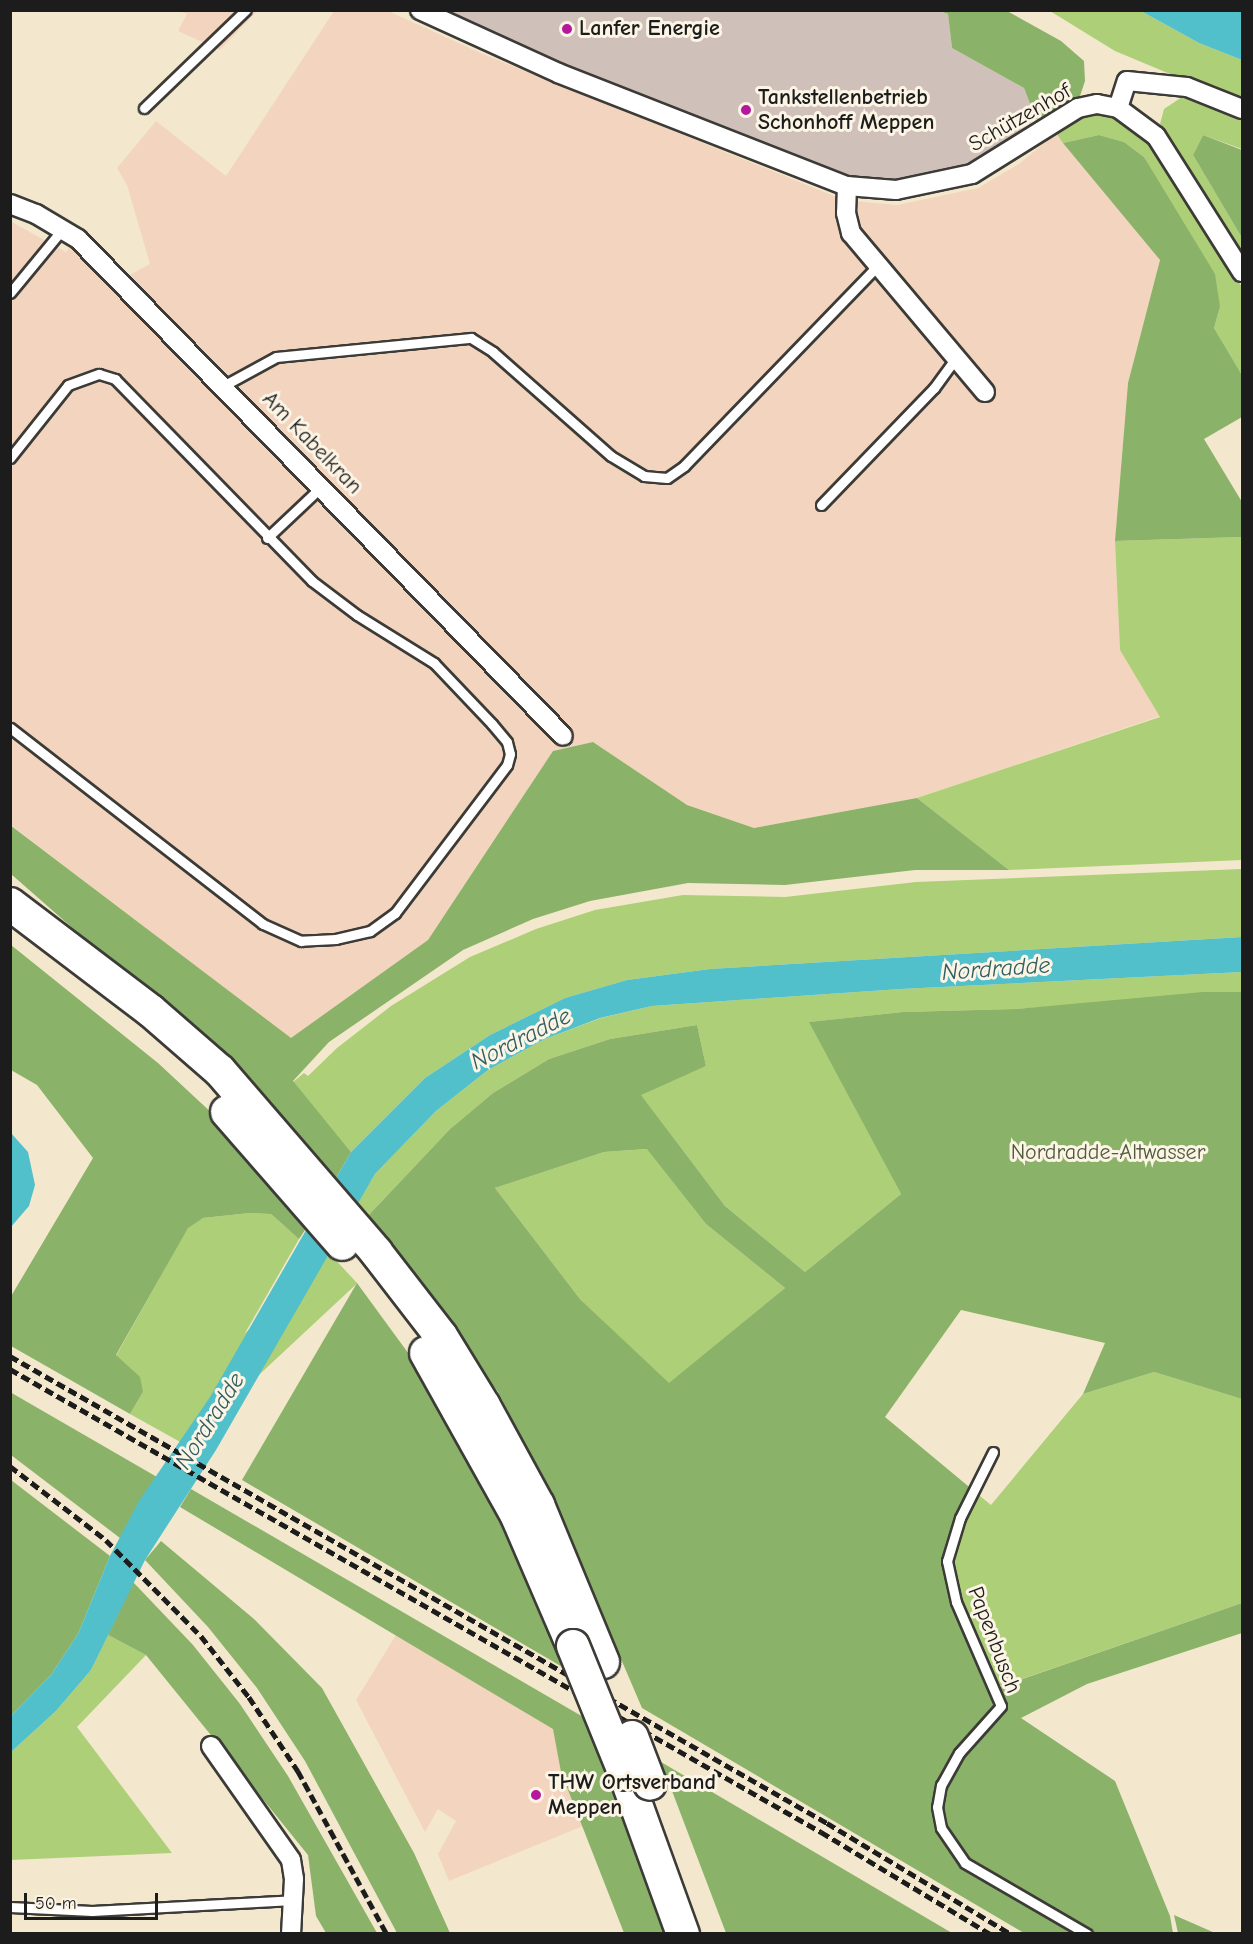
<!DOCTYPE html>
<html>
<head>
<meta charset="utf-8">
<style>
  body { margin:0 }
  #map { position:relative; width:1253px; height:1944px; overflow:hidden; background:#f3e8cd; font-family:"Comic Neue",sans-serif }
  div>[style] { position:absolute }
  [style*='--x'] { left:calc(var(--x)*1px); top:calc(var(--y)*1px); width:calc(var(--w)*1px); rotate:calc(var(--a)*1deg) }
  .built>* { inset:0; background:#f3d4be }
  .industrial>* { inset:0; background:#cfc0ba }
  .green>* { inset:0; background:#adcf77; transform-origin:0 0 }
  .forest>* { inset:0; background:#8ab268 }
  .water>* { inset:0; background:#52c0ca }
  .roads { filter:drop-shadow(2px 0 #3c3b37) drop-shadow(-2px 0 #3c3b37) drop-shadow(0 2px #3c3b37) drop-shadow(0 -2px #3c3b37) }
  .lane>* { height:9px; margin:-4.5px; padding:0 4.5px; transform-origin:4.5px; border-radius:4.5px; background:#fff }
  .street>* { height:18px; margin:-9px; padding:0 9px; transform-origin:9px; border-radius:9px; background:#fff }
  .highway>* { height:32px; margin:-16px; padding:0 16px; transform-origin:16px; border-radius:16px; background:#fff }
  .rail>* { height:4.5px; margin-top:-2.25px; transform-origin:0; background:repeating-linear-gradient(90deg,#1c1c1c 0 9px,transparent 0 13.5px) }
  .bridges { filter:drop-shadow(2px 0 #3c3b37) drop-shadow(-2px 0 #3c3b37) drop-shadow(0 2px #3c3b37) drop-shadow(0 -2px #3c3b37) }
  .highway-bridge>* { height:32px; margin:-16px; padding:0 16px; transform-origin:16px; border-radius:16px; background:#fff }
  .dots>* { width:16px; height:16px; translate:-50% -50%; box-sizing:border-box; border:3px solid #fcf5e5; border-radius:50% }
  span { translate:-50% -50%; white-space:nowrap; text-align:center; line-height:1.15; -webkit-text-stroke:6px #fcf5e5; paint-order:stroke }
  .poi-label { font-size:22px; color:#1c1c1c; font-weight:700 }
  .left { translate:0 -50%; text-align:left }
  .street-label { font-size:22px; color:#1c1c1c }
  .park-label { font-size:22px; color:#4f5b3c }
  .water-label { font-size:24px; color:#325e62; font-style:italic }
  .frame { position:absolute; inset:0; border:12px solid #1c1c1c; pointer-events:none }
  .scale { position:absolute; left:24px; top:1893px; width:134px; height:27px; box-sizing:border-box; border:3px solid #1c1c1c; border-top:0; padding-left:8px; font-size:18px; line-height:21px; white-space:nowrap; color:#1c1c1c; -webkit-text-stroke:4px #fcf5e5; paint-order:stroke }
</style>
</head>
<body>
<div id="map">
  <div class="built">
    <i style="clip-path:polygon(179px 11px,257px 11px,220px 50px,178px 31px,187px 14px)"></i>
    <i style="clip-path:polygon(334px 11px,388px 11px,483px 54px,844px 200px,897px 205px,978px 188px,1019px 164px,1056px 133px,1160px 260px,1128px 383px,1115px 542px,1120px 650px,1160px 716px,917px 798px,754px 828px,687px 805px,593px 742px,553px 751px,428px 940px,291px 1039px,11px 825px,10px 221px,66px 252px,81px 233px,128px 276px,150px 264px,127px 185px,117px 168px,156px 121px,226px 176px)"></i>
    <i style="clip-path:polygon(396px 1635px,554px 1729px,561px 1772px,583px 1826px,449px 1881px,438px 1854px,456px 1821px,438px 1809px,425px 1832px,356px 1700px)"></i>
  </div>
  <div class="industrial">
    <i style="clip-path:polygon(445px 11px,940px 11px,948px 14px,952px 48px,1024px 88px,1036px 119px,985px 155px,945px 172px,895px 180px,850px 176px,562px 63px)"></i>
  </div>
  <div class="green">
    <i style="clip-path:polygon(1050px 11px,1141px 11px,1199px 43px,1242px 60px,1242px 104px,1115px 51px)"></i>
    <i style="clip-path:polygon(1182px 97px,1193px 97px,1242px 117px,1242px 149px,1203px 135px,1193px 155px,1242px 238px,1242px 258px,1160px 124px,1164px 109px)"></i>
    <i style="clip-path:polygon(1108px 114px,1139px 132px,1156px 152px,1242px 287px,1242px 375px,1214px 328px,1220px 307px,1144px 157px,1124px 142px,1099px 135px,1063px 143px,1056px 133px,1086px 115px)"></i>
    <i style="clip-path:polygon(1242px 537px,1242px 860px,1009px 870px,917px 798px,1160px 717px,1120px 650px,1115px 541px)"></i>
    <i style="clip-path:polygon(1242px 869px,1242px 937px,710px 969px,627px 980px,565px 998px,490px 1035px,425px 1078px,351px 1152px,293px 1082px,304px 1073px,308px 1076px,337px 1048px,391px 1006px,470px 957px,536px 929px,595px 910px,683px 895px,785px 897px,916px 882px)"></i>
    <i style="clip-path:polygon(1242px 972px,1242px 992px,1015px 1009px,903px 1012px,810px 1022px,901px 1194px,805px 1272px,725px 1206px,640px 1094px,706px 1066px,697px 1025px,610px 1039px,549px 1059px,493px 1093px,450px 1129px,365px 1219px,355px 1208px,375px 1174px,436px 1111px,488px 1070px,545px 1039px,601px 1018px,652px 1006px,901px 989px)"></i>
    <i style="clip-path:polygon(648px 1149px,706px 1224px,785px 1288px,669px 1384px,580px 1299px,495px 1188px,604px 1152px)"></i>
    <i style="clip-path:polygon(250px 1213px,271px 1214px,299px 1239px,182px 1443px,130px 1414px,143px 1392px,116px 1356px,188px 1227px,203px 1218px)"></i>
    <i style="left:330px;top:1254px;width:40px;height:238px;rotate:47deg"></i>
    <i style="clip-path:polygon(1154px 1372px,1242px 1399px,1242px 1603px,993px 1689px,956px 1602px,947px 1561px,974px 1491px,991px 1505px,1083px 1394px)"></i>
    <i style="clip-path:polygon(108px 1635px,146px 1655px,77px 1727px,172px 1853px,11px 1860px,11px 1752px,56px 1711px,91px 1670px)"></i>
  </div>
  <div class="forest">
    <i style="clip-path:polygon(940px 11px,1007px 11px,1061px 41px,1084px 61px,1085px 81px,1079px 99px,1036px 119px,1024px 88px,952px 48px,948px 14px)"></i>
    <i style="clip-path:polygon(1099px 135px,1124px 142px,1144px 157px,1215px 274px,1220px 307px,1214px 328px,1242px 375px,1242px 417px,1204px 439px,1242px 502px,1242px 537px,1115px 541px,1128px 383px,1160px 260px,1063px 143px)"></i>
    <i style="clip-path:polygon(1203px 135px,1242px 150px,1242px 238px,1193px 155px)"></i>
    <i style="clip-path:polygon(593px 742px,687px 805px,754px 828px,917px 798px,1009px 870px,915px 870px,785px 885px,688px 883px,590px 901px,533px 919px,463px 950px,329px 1042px,293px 1081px,351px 1152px,336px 1178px,210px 1049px,11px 874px,10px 825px,291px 1038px,428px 940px,553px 751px)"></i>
    <i style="clip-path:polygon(11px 945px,158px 1063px,229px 1129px,307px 1227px,299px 1239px,271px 1214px,250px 1213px,203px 1218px,188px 1228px,116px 1355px,140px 1377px,143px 1392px,130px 1414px,11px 1346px,10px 1298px,93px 1158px,37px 1085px,11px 1070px)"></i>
    <i style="clip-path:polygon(evenodd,1203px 992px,1242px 992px,1242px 1399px,1154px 1372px,1083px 1394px,1105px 1343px,961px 1310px,885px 1417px,974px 1491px,947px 1561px,956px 1602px,994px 1689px,1242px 1603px,1242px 1633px,1087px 1684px,1021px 1718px,1115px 1781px,1170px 1916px,1173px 1933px,1024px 1933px,642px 1708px,552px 1498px,498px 1392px,365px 1219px,450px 1129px,493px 1093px,549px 1059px,610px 1039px,697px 1025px,706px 1066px,641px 1095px,725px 1206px,805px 1272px,901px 1194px,809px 1022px,903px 1012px,1015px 1009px,1203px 992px,647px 1149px,706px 1224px,785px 1288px,669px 1383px,580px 1299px,495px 1188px,604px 1152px,647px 1149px)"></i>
    <i style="clip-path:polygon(357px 1283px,422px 1372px,473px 1455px,571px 1672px,242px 1480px)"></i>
    <i style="clip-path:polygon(10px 1392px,157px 1477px,120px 1538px,11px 1455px)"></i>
    <i style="clip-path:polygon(11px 1480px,110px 1556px,78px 1634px,51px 1675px,11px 1716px)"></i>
    <i style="clip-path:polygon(191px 1489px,585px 1718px,670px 1933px,624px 1933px,561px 1772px,553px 1729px,180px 1507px)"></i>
    <i style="clip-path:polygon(161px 1541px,254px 1619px,322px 1688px,414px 1853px,450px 1933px,397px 1933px,305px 1761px,257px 1688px,208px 1627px,145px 1560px)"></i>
    <i style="clip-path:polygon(133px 1582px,193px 1645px,240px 1704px,288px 1776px,377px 1933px,326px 1933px,316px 1916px,308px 1855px,146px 1655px,108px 1635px)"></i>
    <i style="clip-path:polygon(661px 1762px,952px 1933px,726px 1933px)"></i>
    <i style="clip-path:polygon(1174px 1915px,1215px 1933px,1178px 1933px)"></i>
  </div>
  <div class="water">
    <i style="clip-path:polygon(1141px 11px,1242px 11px,1242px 60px,1199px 43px)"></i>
    <i style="clip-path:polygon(1242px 937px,1242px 972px,901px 989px,652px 1006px,600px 1018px,545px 1039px,488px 1070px,436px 1111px,375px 1174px,216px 1450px,145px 1560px,91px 1670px,56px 1711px,11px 1752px,11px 1716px,51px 1675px,78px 1634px,110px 1556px,139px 1501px,210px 1397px,351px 1152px,425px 1078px,490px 1035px,565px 998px,627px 980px,710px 969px)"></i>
    <i style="clip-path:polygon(11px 1133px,28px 1152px,35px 1185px,29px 1206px,11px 1227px)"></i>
  </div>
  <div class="roads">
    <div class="lane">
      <i style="--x:144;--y:108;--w:141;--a:-43.9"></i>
      <i style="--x:10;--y:293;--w:82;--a:-50.5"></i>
      <i style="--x:223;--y:386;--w:60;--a:-28.7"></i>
      <i style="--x:276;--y:357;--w:196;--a:-5.6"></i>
      <i style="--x:471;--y:338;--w:26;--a:32"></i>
      <i style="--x:493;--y:352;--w:157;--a:41.4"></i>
      <i style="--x:611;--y:456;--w:39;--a:31"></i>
      <i style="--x:644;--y:476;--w:23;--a:5"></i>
      <i style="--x:667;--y:478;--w:21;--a:-35"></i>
      <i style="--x:684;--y:466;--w:278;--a:-46"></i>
      <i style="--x:10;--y:458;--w:93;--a:-51.5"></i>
      <i style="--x:68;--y:385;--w:33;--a:-20"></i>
      <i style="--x:99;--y:374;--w:17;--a:17"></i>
      <i style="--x:115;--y:379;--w:282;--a:45.7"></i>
      <i style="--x:312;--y:581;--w:56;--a:37.1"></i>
      <i style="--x:357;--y:615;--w:91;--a:31.9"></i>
      <i style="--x:434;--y:663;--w:84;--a:46.4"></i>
      <i style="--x:492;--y:724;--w:23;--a:50"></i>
      <i style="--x:507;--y:742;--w:12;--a:76"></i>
      <i style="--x:510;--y:754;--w:11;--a:105"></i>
      <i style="--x:507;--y:765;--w:186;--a:127.1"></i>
      <i style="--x:395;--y:913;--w:31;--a:144"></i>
      <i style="--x:370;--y:931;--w:35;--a:167"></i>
      <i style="--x:336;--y:939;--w:35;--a:177"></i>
      <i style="--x:301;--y:941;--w:42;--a:-155.9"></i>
      <i style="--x:263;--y:924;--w:320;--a:-142.2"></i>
      <i style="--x:821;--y:505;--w:163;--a:-46"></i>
      <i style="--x:934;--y:388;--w:37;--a:-54"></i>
      <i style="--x:267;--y:538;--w:74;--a:-43.4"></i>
      <i style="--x:993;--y:1452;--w:74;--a:116.6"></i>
      <i style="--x:960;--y:1518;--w:45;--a:106.8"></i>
      <i style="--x:947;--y:1561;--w:42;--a:77.6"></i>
      <i style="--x:956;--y:1602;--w:113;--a:66.6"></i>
      <i style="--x:1001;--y:1706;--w:63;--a:131.8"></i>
      <i style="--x:959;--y:1753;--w:37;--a:119"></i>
      <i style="--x:941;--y:1785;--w:22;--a:100"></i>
      <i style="--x:937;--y:1807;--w:21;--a:79"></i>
      <i style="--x:941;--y:1828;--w:42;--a:55.6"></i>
      <i style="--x:965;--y:1863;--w:141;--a:30.2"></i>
      <i style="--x:10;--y:1907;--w:82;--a:2.8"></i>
      <i style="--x:92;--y:1911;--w:201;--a:-3.1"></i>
    </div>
    <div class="street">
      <i style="--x:420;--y:10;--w:152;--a:24.5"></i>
      <i style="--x:558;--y:73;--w:310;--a:21.4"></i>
      <i style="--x:847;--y:186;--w:49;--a:4.7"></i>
      <i style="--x:896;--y:190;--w:78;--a:-11.9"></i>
      <i style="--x:972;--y:174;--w:125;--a:-31.9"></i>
      <i style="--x:1078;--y:108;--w:19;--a:-12"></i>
      <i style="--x:1097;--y:104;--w:21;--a:11"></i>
      <i style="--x:1118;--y:108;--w:47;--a:36.4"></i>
      <i style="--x:1156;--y:136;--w:161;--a:57.7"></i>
      <i style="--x:1118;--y:108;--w:28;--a:-72"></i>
      <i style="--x:1127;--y:81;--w:60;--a:5.7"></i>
      <i style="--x:1187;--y:87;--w:59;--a:21.8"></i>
      <i style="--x:847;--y:186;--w:27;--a:92"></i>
      <i style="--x:846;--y:213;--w:21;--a:76"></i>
      <i style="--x:851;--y:233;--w:208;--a:49.9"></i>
      <i style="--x:10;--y:204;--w:28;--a:21"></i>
      <i style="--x:36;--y:214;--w:49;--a:30.8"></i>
      <i style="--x:78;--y:239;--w:694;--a:45.7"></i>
      <i style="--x:211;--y:1746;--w:139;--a:54.9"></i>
      <i style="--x:291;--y:1860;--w:19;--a:81"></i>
      <i style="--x:294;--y:1879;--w:55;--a:93.1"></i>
    </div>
    <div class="highway">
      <i style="--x:10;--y:904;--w:177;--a:37.2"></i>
      <i style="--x:151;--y:1011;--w:91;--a:41"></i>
      <i style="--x:220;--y:1071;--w:239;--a:49.2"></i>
      <i style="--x:376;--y:1252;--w:106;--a:52.3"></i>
      <i style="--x:441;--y:1336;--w:82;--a:58.4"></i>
      <i style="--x:484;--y:1406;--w:113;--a:61.4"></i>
      <i style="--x:538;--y:1505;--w:170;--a:67.5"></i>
      <i style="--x:227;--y:1112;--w:175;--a:48.9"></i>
      <i style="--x:426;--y:1353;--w:187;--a:60.8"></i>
      <i style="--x:517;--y:1516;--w:142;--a:66.7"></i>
      <i style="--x:625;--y:1774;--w:170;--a:70.1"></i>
    </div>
  </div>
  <div class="rail">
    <i style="--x:10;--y:1356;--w:941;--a:29.75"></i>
    <i style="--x:827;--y:1823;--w:215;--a:31.1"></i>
    <i style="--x:10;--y:1369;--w:934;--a:29.72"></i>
    <i style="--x:821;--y:1832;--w:197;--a:31.1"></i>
    <i style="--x:10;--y:1466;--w:121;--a:37.6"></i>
    <i style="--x:106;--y:1540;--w:135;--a:45.3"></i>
    <i style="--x:201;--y:1636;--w:78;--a:51.8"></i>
    <i style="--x:249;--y:1697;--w:89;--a:56.5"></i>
    <i style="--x:298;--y:1771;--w:186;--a:61.4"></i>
  </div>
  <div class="bridges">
    <div class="highway-bridge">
      <i style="--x:573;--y:1646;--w:138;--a:67.9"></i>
      <i style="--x:632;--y:1737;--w:50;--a:69"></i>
    </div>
  </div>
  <div class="dots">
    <i style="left:567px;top:29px;background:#b5179e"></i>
    <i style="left:746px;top:110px;background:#b5179e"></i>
    <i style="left:536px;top:1795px;background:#b5179e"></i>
  </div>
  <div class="poi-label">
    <span class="left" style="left:579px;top:29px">Lanfer Energie</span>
    <span class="left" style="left:758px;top:110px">Tankstellenbetrieb<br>Schonhoff Meppen</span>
    <span class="left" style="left:548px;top:1795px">THW Ortsverband<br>Meppen</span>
  </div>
  <div class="street-label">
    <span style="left:1020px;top:118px;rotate:-30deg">Schützenhof</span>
    <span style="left:312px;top:443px;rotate:46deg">Am Kabelkran</span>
    <span style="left:994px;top:1640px;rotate:69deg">Papenbusch</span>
  </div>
  <div class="park-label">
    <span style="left:1108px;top:1153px">Nordradde-Altwasser</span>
  </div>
  <div class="water-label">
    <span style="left:996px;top:969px;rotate:-4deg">Nordradde</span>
    <span style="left:521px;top:1039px;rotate:-27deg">Nordradde</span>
    <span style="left:210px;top:1421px;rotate:-58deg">Nordradde</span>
  </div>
  <div class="frame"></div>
  <div class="scale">50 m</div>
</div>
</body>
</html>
